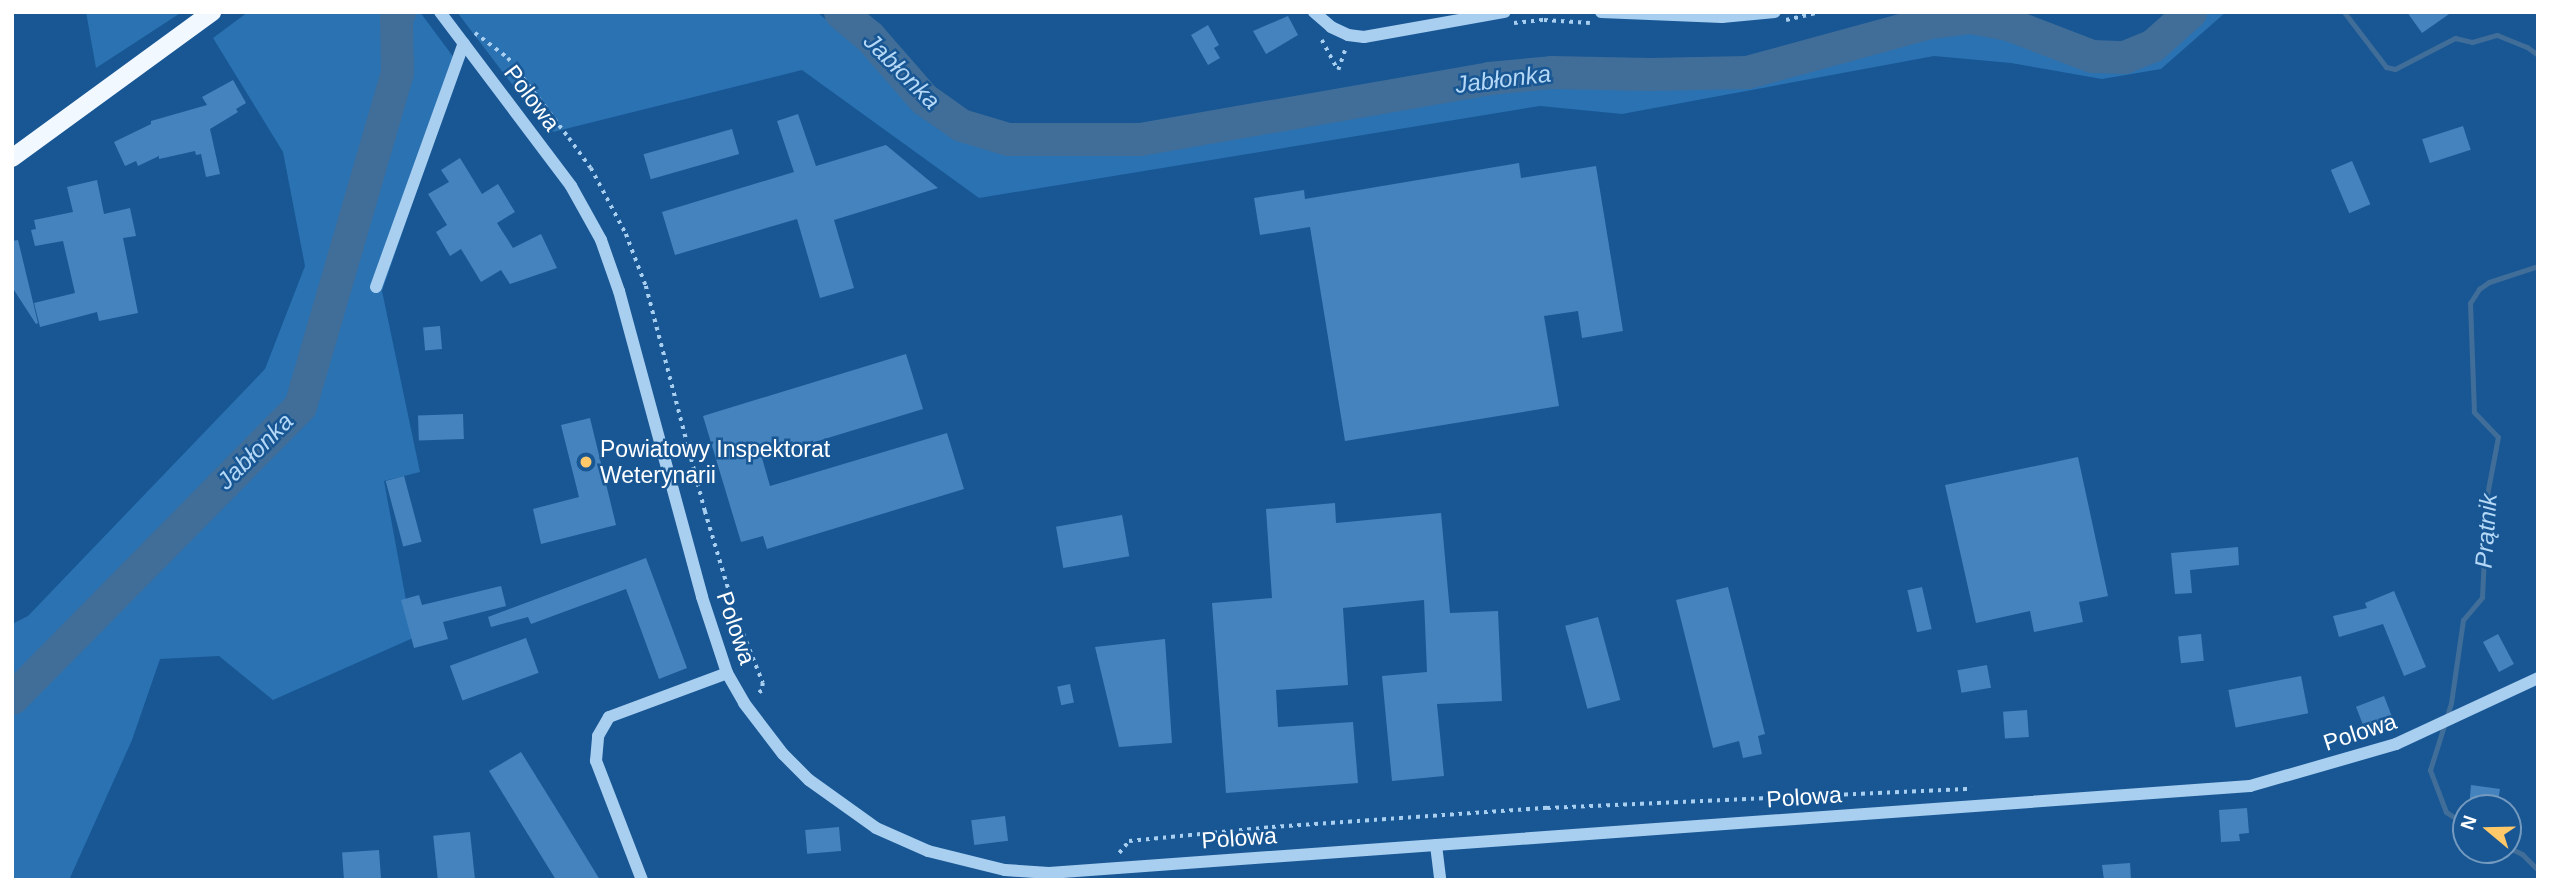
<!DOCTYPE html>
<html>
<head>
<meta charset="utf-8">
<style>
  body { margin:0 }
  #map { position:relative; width:2550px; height:892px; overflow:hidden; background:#185794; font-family:Helvetica,sans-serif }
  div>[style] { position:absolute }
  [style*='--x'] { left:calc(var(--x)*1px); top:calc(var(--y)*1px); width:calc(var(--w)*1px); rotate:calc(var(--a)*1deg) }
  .green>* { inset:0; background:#2a72b2 }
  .stream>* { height:5px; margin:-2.5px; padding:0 2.5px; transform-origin:2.5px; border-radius:2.5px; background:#416e99 }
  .river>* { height:33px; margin:-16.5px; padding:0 16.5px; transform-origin:16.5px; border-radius:16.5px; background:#416e99 }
  .building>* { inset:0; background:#4483bd; transform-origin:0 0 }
  .path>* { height:3.5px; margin-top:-1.75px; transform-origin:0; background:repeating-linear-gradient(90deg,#a8cef0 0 3.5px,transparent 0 8.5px) }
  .minor>* { height:12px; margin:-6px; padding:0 6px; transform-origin:6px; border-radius:6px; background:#a8cef0 }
  .major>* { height:18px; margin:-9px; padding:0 9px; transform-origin:9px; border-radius:9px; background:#f2f8ff }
  .dots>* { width:19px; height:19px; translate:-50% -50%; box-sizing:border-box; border:4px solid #185794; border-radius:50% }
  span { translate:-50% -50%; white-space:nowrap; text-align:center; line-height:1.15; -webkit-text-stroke:5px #185794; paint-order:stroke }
  .street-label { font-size:23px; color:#fff }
  .poi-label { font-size:23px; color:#fff }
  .left { translate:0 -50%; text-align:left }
  .water-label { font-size:24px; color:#b5d8f7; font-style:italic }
  .frame { position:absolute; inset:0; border:14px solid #fff; pointer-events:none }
  .north { position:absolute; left:2452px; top:794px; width:70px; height:70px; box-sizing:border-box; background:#185794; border:2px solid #749abf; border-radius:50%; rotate:289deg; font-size:19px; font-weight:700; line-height:28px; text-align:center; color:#fff }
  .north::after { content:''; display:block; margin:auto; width:24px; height:32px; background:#ffc868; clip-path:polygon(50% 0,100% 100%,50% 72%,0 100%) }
</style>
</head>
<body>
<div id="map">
  <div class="green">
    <i style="clip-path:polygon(86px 12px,182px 12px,96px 68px)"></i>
    <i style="clip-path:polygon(248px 12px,420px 12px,460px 66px,382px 291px,420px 472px,384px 481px,413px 638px,273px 700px,219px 656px,160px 659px,132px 740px,69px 880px,12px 880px,12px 624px,28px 616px,265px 369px,305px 266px,283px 152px,213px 38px)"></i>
    <i style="clip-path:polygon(457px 12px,817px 12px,865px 53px,938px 129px,988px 149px,1093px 153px,1530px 82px,1576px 79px,1657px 88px,1744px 81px,1953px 32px,2003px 34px,2094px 66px,2122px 64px,2151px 53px,2200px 12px,2226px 12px,2161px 69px,2102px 79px,2011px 63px,1934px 56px,1622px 114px,1540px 106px,979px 198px,802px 70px,549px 133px)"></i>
  </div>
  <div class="stream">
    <i style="--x:2344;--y:12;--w:69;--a:52.6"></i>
    <i style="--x:2386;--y:67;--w:9;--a:13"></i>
    <i style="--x:2395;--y:69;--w:68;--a:-27.3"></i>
    <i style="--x:2455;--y:38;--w:17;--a:13"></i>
    <i style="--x:2472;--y:42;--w:26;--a:-16"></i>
    <i style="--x:2497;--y:35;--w:32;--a:22"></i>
    <i style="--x:2527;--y:47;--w:14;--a:36"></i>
    <i style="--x:2466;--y:825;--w:24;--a:-147"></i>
    <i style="--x:2446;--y:812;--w:45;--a:-110.9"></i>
    <i style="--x:2430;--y:770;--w:70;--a:-72.6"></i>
    <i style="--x:2451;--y:703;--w:84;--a:-81.8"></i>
    <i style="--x:2463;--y:620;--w:30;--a:-50"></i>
    <i style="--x:2482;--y:597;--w:102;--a:-87.2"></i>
    <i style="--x:2487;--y:495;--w:59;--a:-79.3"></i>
    <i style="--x:2498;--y:437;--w:35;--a:-134"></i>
    <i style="--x:2474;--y:412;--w:109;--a:-92.1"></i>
    <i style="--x:2470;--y:303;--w:17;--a:-57"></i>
    <i style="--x:2479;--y:289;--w:12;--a:-35"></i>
    <i style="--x:2489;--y:282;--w:52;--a:-18.1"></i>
    <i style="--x:2508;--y:847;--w:16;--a:27"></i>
    <i style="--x:2522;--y:854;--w:23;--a:45"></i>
  </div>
  <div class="river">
    <i style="--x:840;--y:12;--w:38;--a:40"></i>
    <i style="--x:869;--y:36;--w:84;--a:48.9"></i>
    <i style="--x:924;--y:99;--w:45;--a:35.1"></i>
    <i style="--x:961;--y:125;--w:49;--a:16.6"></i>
    <i style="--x:1008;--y:139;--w:132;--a:0"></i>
    <i style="--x:1140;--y:139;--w:354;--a:-9.9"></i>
    <i style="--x:1489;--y:78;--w:62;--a:-5.5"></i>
    <i style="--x:1551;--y:72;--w:98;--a:1.2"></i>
    <i style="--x:1649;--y:74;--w:98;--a:-1.2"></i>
    <i style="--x:1747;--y:72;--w:190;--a:-15.3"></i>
    <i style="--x:1930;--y:22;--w:39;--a:-7"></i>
    <i style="--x:1969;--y:17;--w:40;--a:10"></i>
    <i style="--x:2008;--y:24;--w:90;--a:20.9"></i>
    <i style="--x:2092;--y:56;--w:32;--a:2"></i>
    <i style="--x:2124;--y:57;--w:31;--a:-22"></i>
    <i style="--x:2153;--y:45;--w:50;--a:-41.7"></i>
    <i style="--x:12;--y:698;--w:410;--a:-45.4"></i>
    <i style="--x:300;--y:406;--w:347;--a:-73.8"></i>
    <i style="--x:397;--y:73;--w:55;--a:-91"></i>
    <i style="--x:396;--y:18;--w:7;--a:-63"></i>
  </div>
  <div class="building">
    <i style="clip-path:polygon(2407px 12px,2452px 12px,2422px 33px)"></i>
    <i style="clip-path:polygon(1288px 16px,1298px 35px,1266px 54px,1253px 31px)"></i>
    <i style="clip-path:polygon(1208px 25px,1219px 45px,1214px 48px,1220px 58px,1208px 65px,1191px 35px)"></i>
    <i style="clip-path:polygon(233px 80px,246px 103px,236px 109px,238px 112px,210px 129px,220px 174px,206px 177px,201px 154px,196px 155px,195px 151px,159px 159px,159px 156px,138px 166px,136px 161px,125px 166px,114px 142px,151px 124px,151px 121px,207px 105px,202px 97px)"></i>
    <i style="clip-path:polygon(798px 114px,816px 166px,886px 145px,938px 188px,834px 220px,854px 288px,820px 298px,797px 219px,675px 255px,662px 212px,794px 172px,777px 121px)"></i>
    <i style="left:2463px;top:126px;width:25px;height:43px;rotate:72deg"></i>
    <i style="left:732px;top:129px;width:26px;height:92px;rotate:74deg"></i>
    <i style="clip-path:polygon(460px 158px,482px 194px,498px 184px,515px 212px,497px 223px,513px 248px,541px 234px,557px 268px,510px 284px,501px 270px,481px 282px,461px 249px,450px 256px,436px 232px,447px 225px,428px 194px,449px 182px,441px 170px)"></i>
    <i style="left:2352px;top:161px;width:47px;height:23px;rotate:67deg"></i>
    <i style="clip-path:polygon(1519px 163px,1521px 178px,1596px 166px,1623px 331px,1582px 338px,1578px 311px,1544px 316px,1559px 406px,1345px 441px,1310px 227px,1260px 235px,1254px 198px,1304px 190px,1305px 199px)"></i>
    <i style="clip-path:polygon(97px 180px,104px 214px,130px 208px,136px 236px,123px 238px,138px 313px,99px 321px,97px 312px,40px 327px,34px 303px,75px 293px,63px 241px,35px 246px,31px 230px,36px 229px,34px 220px,73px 212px,67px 187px)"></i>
    <i style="clip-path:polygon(18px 240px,38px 323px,36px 324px,12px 287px,12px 241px)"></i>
    <i style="left:440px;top:326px;width:23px;height:17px;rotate:85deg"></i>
    <i style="clip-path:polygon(906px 354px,923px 409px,762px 458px,770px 486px,947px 433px,964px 489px,767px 549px,763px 536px,741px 542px,703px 416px)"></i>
    <i style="left:463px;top:414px;width:25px;height:45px;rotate:88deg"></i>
    <i style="clip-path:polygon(590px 418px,616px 525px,541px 544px,533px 509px,579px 497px,561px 425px)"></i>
    <i style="clip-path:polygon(2078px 457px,2108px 596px,2079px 602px,2083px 622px,2034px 632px,2030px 611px,1976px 623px,1945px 485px)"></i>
    <i style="left:404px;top:476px;width:68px;height:19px;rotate:75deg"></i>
    <i style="clip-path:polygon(1335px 503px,1336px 523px,1441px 513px,1450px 613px,1498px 611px,1502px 701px,1437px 704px,1444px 776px,1392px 781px,1382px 676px,1427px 672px,1424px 600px,1343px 608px,1348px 685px,1276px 690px,1278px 727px,1353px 722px,1358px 783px,1226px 793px,1212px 603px,1272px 598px,1266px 509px)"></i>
    <i style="left:1122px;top:515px;width:42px;height:67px;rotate:80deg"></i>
    <i style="clip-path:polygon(2238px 547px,2239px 565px,2190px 570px,2192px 593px,2175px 594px,2171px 553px)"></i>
    <i style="clip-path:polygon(646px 558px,687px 668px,659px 679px,626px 589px,531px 624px,528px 617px,491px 627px,488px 617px)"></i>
    <i style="clip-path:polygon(501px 586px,506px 606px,443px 622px,448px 639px,414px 648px,401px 600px,419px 595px,422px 605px)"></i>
    <i style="clip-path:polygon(1728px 587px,1765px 734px,1758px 736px,1762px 754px,1743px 758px,1739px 741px,1713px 748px,1676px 600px)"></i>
    <i style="left:1922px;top:587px;width:43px;height:15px;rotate:77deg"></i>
    <i style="clip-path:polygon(2394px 591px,2426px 667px,2404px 676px,2383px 624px,2339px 637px,2333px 616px,2367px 608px,2365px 603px)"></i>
    <i style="left:1598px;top:617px;width:86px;height:34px;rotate:75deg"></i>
    <i style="left:2201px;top:634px;width:27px;height:23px;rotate:84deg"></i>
    <i style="left:2498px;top:634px;width:34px;height:17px;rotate:62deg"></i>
    <i style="left:526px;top:638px;width:37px;height:81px;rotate:70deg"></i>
    <i style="clip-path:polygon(1165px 639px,1172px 743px,1119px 747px,1095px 647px)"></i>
    <i style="left:1987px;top:665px;width:23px;height:30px;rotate:80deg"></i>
    <i style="left:2301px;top:676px;width:38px;height:74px;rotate:79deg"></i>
    <i style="left:1070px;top:684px;width:19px;height:13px;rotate:78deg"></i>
    <i style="left:2384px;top:696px;width:26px;height:30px;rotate:69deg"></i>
    <i style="left:2027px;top:710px;width:27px;height:24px;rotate:86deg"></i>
    <i style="clip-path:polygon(521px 752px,562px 818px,600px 880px,556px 880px,489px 771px)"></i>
    <i style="clip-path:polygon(2471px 785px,2500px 789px,2497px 808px,2469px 808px)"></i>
    <i style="clip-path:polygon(2247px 808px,2249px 833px,2239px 834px,2240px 841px,2221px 842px,2219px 810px)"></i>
    <i style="left:1005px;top:816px;width:25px;height:34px;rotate:83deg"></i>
    <i style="left:839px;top:827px;width:24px;height:34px;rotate:85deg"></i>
    <i style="left:470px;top:832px;width:48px;height:37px;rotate:84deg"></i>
    <i style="left:379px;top:850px;width:30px;height:37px;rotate:86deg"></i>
    <i style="clip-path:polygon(2130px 863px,2131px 880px,2104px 880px,2102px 865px)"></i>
  </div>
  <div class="path">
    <i style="--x:1786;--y:20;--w:37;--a:-13"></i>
    <i style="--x:1514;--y:23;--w:30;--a:-6"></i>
    <i style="--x:1544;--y:20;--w:46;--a:3.7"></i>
    <i style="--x:475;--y:33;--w:41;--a:37.1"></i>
    <i style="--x:508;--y:58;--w:101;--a:52.7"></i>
    <i style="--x:569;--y:138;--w:37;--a:54"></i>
    <i style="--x:591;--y:168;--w:75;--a:62.1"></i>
    <i style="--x:626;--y:234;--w:56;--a:69"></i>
    <i style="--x:646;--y:286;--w:233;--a:75.3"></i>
    <i style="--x:705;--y:511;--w:112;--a:73.3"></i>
    <i style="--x:737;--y:618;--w:70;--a:68.2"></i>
    <i style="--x:763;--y:683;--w:8;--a:97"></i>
    <i style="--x:762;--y:691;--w:6;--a:149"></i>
    <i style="--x:1322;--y:40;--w:34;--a:62"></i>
    <i style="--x:1338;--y:70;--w:21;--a:-71"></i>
    <i style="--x:1119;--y:853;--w:16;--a:-50"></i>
    <i style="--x:1129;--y:841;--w:144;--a:-5.6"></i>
    <i style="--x:1272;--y:827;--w:276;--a:-4"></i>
    <i style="--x:1547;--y:808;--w:425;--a:-2.6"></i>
  </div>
  <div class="minor">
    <i style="--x:440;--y:12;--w:218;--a:53"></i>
    <i style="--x:571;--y:186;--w:62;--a:60.9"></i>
    <i style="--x:601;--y:240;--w:54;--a:70.6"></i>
    <i style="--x:619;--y:291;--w:317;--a:74.8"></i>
    <i style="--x:702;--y:597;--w:80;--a:71.8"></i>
    <i style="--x:727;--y:673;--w:34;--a:60"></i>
    <i style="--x:744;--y:703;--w:64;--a:52.6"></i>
    <i style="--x:783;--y:754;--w:37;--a:45"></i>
    <i style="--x:809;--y:780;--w:82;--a:35.6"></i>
    <i style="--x:876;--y:828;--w:57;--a:23.9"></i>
    <i style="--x:928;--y:851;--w:79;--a:13.9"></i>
    <i style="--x:1005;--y:870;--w:44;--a:3.9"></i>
    <i style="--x:1049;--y:873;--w:1204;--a:-4.14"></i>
    <i style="--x:2250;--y:786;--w:152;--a:-16"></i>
    <i style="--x:2396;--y:744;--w:157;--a:-24.9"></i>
    <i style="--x:1314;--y:12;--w:23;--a:41"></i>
    <i style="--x:1331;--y:27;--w:19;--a:25"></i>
    <i style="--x:1348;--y:35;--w:16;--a:7"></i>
    <i style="--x:1364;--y:37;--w:143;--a:-10.1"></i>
    <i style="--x:1601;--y:12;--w:121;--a:2.4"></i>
    <i style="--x:1722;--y:17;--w:53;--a:-5.4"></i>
    <i style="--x:376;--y:287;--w:259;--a:-70.2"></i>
    <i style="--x:1436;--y:845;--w:35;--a:83"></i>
    <i style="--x:642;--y:880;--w:128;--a:-111.1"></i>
    <i style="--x:596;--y:761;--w:25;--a:-85"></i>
    <i style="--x:598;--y:736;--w:22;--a:-60"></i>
    <i style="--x:609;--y:717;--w:126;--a:-20.4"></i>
  </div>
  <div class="major">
    <i style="--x:12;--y:158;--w:248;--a:-36.1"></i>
  </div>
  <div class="dots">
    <i style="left:586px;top:462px;background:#ffc868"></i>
  </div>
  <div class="street-label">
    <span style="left:532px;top:98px;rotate:53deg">Polowa</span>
    <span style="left:736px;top:628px;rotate:71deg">Polowa</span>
    <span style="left:2360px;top:732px;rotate:-18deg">Polowa</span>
    <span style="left:1804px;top:797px;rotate:-4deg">Polowa</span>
    <span style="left:1239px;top:838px;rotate:-4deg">Polowa</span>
  </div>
  <div class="poi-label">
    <span class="left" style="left:600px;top:462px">Powiatowy Inspektorat<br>Weterynarii</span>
  </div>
  <div class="water-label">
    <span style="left:902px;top:71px;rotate:45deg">Jabłonka</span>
    <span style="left:1503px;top:79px;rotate:-7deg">Jabłonka</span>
    <span style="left:255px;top:451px;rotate:-45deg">Jabłonka</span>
    <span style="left:2486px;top:531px;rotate:-86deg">Prątnik</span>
  </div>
  <div class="frame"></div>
  <div class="north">N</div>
</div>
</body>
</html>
